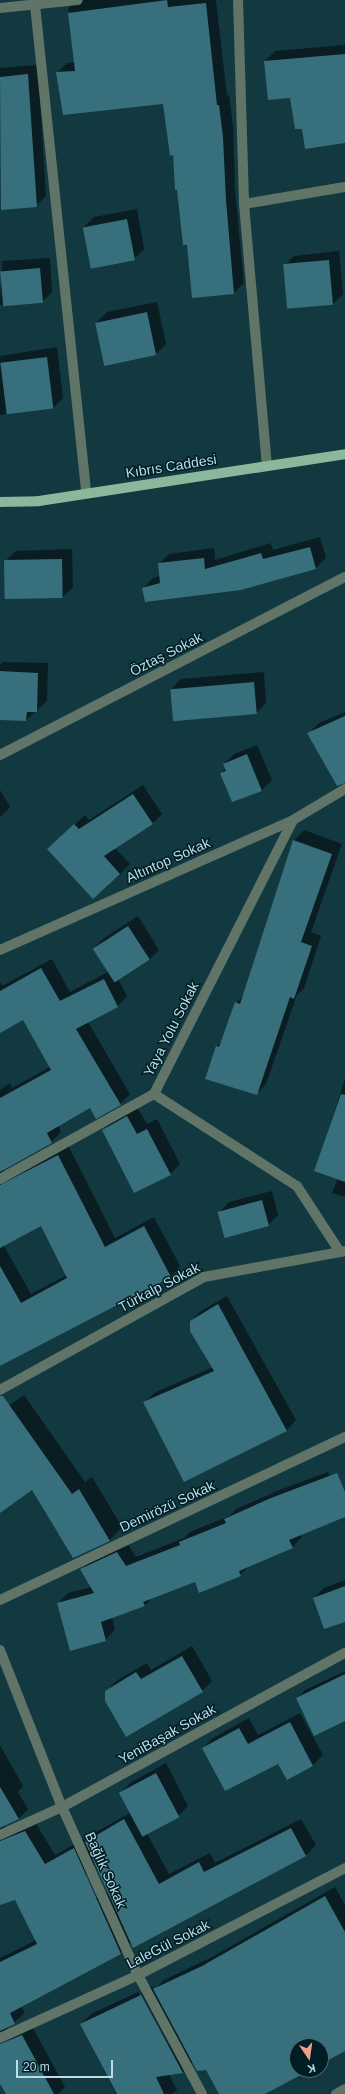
<!DOCTYPE html>
<html>
<head>
<meta charset="utf-8">
<style>
  body { margin:0 }
  #map { position:relative; width:345px; height:2094px; overflow:hidden; background:#123840; font-family:Helvetica,sans-serif }
  div>[style] { position:absolute }
  [style*='--x'] { left:calc(var(--x)*1px); top:calc(var(--y)*1px); width:calc(var(--w)*1px); rotate:calc(var(--a)*1deg) }
  .shadow>* { inset:0; background:#0007 }
  .building>* { inset:0; background:#386f7c; transform-origin:0 0 }
  .minor>* { height:10px; margin:-5px; padding:0 5px; transform-origin:5px; border-radius:5px; background:#607567 }
  .major>* { height:10px; margin:-5px; padding:0 5px; transform-origin:5px; border-radius:5px; background:#8bb79a }
  span { translate:-50% -50%; white-space:nowrap; text-align:center; line-height:1.15; -webkit-text-stroke:3px #011e25; paint-order:stroke }
  .street-label { font-size:14px; color:#bcdde6 }
  .north { position:absolute; left:289px; top:2038px; width:40px; height:40px; box-sizing:border-box; background:#011e25; border:1px solid #4c6a72; border-radius:50%; rotate:167deg; font-size:11px; font-weight:700; line-height:16px; text-align:center; color:#bcdde6 }
  .north::after { content:''; display:block; margin:auto; width:14px; height:18px; background:#f49e87; clip-path:polygon(50% 0,100% 100%,50% 72%,0 100%) }
  .scale { position:absolute; left:16px; top:2060px; width:97px; height:18px; box-sizing:border-box; border:2px solid #bcdde6; border-top:0; padding-left:5px; font-size:12px; line-height:14px; white-space:nowrap; color:#bcdde6; -webkit-text-stroke:3px #011e25; paint-order:stroke }
</style>
</head>
<body>
<div id="map">
  <div class="shadow">
    <i style="clip-path:polygon(76px 0,216px 0,227px 96px,229px 95px,233px 126px,235px 190px,244px 283px,234px 293px,188px 244px,164px 103px,57px 73px,67px 63px,75px 62px,68px 8px)"></i>
    <i style="clip-path:polygon(345px 45px,345px 142px,303px 127px,291px 97px,265px 61px,275px 51px)"></i>
    <i style="clip-path:polygon(38px 65px,46px 196px,36px 206px,2px 209px,0 68px)"></i>
    <i style="clip-path:polygon(137px 209px,144px 249px,134px 259px,84px 227px,94px 217px)"></i>
    <i style="clip-path:polygon(339px 251px,343px 294px,333px 304px,289px 308px,284px 266px,294px 256px)"></i>
    <i style="clip-path:polygon(50px 258px,52px 292px,42px 302px,0 305px,2px 261px)"></i>
    <i style="clip-path:polygon(157px 302px,166px 344px,156px 354px,97px 322px,107px 312px)"></i>
    <i style="clip-path:polygon(57px 347px,63px 398px,53px 408px,0 415px,0 356px)"></i>
    <i style="clip-path:polygon(320px 537px,326px 558px,316px 568px,240px 589px,143px 589px,153px 578px,161px 576px,159px 564px,169px 554px,214px 548px,215px 560px,271px 543px,273px 550px)"></i>
    <i style="clip-path:polygon(72px 549px,73px 587px,63px 597px,5px 561px,16px 551px)"></i>
    <i style="clip-path:polygon(3px 662px,48px 663px,47px 701px,26px 720px,0 719px,0 665px)"></i>
    <i style="clip-path:polygon(264px 672px,266px 703px,256px 713px,171px 689px,181px 679px)"></i>
    <i style="clip-path:polygon(345px 712px,345px 764px,309px 733px,319px 723px)"></i>
    <i style="clip-path:polygon(257px 745px,272px 780px,262px 790px,221px 773px,226px 768px,224px 764px,234px 754px)"></i>
    <i style="clip-path:polygon(143px 785px,162px 814px,152px 824px,115px 848px,130px 864px,120px 874px,58px 840px,85px 815px,89px 820px)"></i>
    <i style="clip-path:polygon(0 790px,10px 807px,0 817px)"></i>
    <i style="clip-path:polygon(304px 830px,342px 844px,311px 932px,321px 936px,304px 988px,297px 995px,266px 1084px,256px 1094px,206px 1079px,217px 1046px,223px 1040px,236px 1003px,243px 996px,294px 840px)"></i>
    <i style="clip-path:polygon(138px 916px,159px 950px,149px 960px,118px 979px,127px 996px,118px 1006px,88px 1022px,130px 1094px,120px 1104px,90px 1106px,58px 1125px,61px 1132px,51px 1142px,5px 1168px,3px 1172px,68px 1145px,115px 1238px,154px 1217px,180px 1266px,171px 1276px,0 1366px,0 1248px,4px 1246px,31px 1294px,67px 1275px,41px 1225px,0 1231px,0 1090px,10px 1083px,12px 1088px,50px 1067px,23px 1019px,0 1032px,0 982px,2px 986px,52px 959px,70px 992px,108px 972px,94px 948px,104px 938px)"></i>
    <i style="clip-path:polygon(345px 1079px,345px 1197px,332px 1193px,338px 1178px,315px 1171px)"></i>
    <i style="clip-path:polygon(137px 1107px,147px 1124px,157px 1119px,180px 1164px,170px 1174px,103px 1131px,113px 1120px)"></i>
    <i style="clip-path:polygon(272px 1191px,278px 1215px,268px 1225px,219px 1213px,229px 1202px)"></i>
    <i style="clip-path:polygon(227px 1296px,296px 1420px,287px 1430px,185px 1481px,145px 1402px,154px 1393px,213px 1367px,191px 1321px,201px 1311px)"></i>
    <i style="clip-path:polygon(24px 1395px,85px 1482px,92px 1477px,122px 1527px,110px 1540px,74px 1557px,32px 1489px,0 1504px,0 1412px)"></i>
    <i style="clip-path:polygon(328px 1472px,342px 1511px,301px 1534px,302px 1537px,292px 1547px,250px 1565px,240px 1575px,195px 1580px,153px 1597px,144px 1606px,112px 1617px,115px 1630px,105px 1640px,58px 1603px,68px 1593px,92px 1587px,81px 1570px,91px 1560px,127px 1543px,136px 1557px,184px 1538px,190px 1532px,229px 1516px,236px 1509px,282px 1489px)"></i>
    <i style="clip-path:polygon(345px 1580px,345px 1621px,314px 1598px,324px 1588px)"></i>
    <i style="clip-path:polygon(192px 1646px,212px 1681px,202px 1691px,106px 1692px,116px 1681px,147px 1663px,151px 1670px)"></i>
    <i style="clip-path:polygon(345px 1671px,345px 1719px,297px 1699px,305px 1690px)"></i>
    <i style="clip-path:polygon(300px 1713px,323px 1755px,313px 1765px,287px 1779px,278px 1762px,203px 1748px,213px 1738px,249px 1718px,258px 1735px)"></i>
    <i style="clip-path:polygon(0 1745px,23px 1786px,18px 1792px,28px 1809px,18px 1819px,5px 1825px,5px 1830px,35px 1822px,55px 1855px,84px 1839px,85px 1843px,96px 1832px,130px 1813px,120px 1793px,130px 1783px,166px 1763px,188px 1806px,178px 1816px,146px 1832px,169px 1874px,210px 1853px,215px 1863px,301px 1819px,316px 1845px,306px 1855px,131px 1942px,121px 1953px,21px 2006px,25px 2013px,4px 2031px,32px 2026px,65px 2087px,58px 2094px,7px 2094px,0 2080px,0 1958px,36px 1940px,44px 1926px,107px 1892px,109px 1896px,120px 1885px,96px 1864px,85px 1875px,0 1904px)"></i>
    <i style="clip-path:polygon(335px 1887px,345px 1905px,345px 2050px,321px 2063px,321px 2046px,297px 2046px,297px 2070px,308px 2070px,263px 2094px,220px 2094px,206px 2069px,193px 2062px,183px 2072px,169px 2074px,177px 2090px,172px 2094px,116px 2094px,81px 2024px,91px 2014px,138px 1992px,180px 2065px,140px 1991px,152px 1986px,154px 1990px,164px 1980px,212px 1957px)"></i>
  </div>
  <div class="building">
    <i style="clip-path:polygon(167px 0,168px 7px,206px 3px,217px 105px,219px 105px,223px 137px,226px 200px,234px 294px,192px 298px,187px 245px,183px 245px,177px 190px,175px 190px,173px 155px,170px 156px,163px 104px,63px 115px,56px 72px,75px 71px,68px 13px)"></i>
    <i style="clip-path:polygon(345px 54px,345px 143px,305px 149px,302px 129px,295px 129px,290px 98px,268px 100px,264px 61px)"></i>
    <i style="clip-path:polygon(28px 74px,37px 207px,1px 210px,0 77px)"></i>
    <i style="left:127px;top:219px;width:42px;height:45px;rotate:79deg"></i>
    <i style="left:329px;top:260px;width:45px;height:46px;rotate:85deg"></i>
    <i style="left:40px;top:268px;width:35px;height:40px;rotate:85deg"></i>
    <i style="left:147px;top:312px;width:44px;height:53px;rotate:78deg"></i>
    <i style="left:47px;top:357px;width:52px;height:47px;rotate:83deg"></i>
    <i style="clip-path:polygon(310px 547px,316px 569px,241px 590px,145px 602px,142px 588px,160px 583px,158px 563px,204px 558px,205px 569px,261px 553px,263px 559px)"></i>
    <i style="left:62px;top:559px;width:39px;height:58px;rotate:89deg"></i>
    <i style="clip-path:polygon(0 671px,38px 673px,37px 712px,27px 712px,26px 721px,0 720px)"></i>
    <i style="left:254px;top:682px;width:32px;height:84px;rotate:85deg"></i>
    <i style="clip-path:polygon(345px 716px,345px 783px,337px 786px,307px 733px)"></i>
    <i style="clip-path:polygon(247px 754px,262px 791px,232px 802px,220px 773px,226px 771px,223px 764px)"></i>
    <i style="clip-path:polygon(133px 794px,153px 824px,104px 856px,120px 874px,93px 899px,47px 849px,74px 824px,79px 829px)"></i>
    <i style="clip-path:polygon(293px 840px,332px 854px,301px 942px,312px 946px,294px 999px,290px 997px,257px 1095px,205px 1079px,216px 1046px,219px 1047px,235px 1002px,240px 1004px)"></i>
    <i style="left:128px;top:926px;width:40px;height:42px;rotate:57deg"></i>
    <i style="clip-path:polygon(41px 968px,60px 1001px,104px 979px,118px 1007px,76px 1029px,121px 1105px,96px 1119px,90px 1108px,47px 1133px,52px 1143px,0 1172px,0 1098px,51px 1070px,23px 1020px,0 1033px,0 991px)"></i>
    <i style="clip-path:polygon(341px 1094px,345px 1095px,345px 1182px,314px 1171px)"></i>
    <i style="clip-path:polygon(127px 1116px,137px 1134px,147px 1129px,171px 1175px,134px 1193px,102px 1130px)"></i>
    <i style="clip-path:polygon(58px 1155px,105px 1247px,144px 1226px,171px 1277px,0 1366px,0 1266px,21px 1303px,67px 1278px,41px 1226px,0 1248px,0 1185px)"></i>
    <i style="left:262px;top:1200px;width:27px;height:46px;rotate:75deg"></i>
    <i style="clip-path:polygon(218px 1304px,287px 1431px,184px 1482px,143px 1402px,214px 1371px,190px 1331px,190px 1321px)"></i>
    <i style="clip-path:polygon(0 1396px,3px 1396px,72px 1494px,79px 1489px,110px 1541px,73px 1558px,32px 1490px,0 1513px)"></i>
    <i style="clip-path:polygon(337px 1473px,345px 1492px,345px 1517px,289px 1540px,293px 1548px,239px 1571px,241px 1576px,199px 1593px,195px 1582px,143px 1602px,145px 1606px,101px 1622px,106px 1641px,70px 1651px,57px 1603px,94px 1593px,80px 1569px,117px 1552px,126px 1566px,180px 1545px,179px 1542px,226px 1523px,224px 1519px,271px 1498px)"></i>
    <i style="clip-path:polygon(345px 1586px,345px 1622px,324px 1629px,313px 1598px)"></i>
    <i style="clip-path:polygon(182px 1656px,203px 1692px,126px 1737px,105px 1701px,105px 1691px,136px 1672px,141px 1679px)"></i>
    <i style="clip-path:polygon(345px 1674px,345px 1721px,314px 1736px,296px 1698px)"></i>
    <i style="clip-path:polygon(290px 1722px,313px 1766px,287px 1780px,278px 1764px,225px 1791px,202px 1748px,239px 1728px,248px 1744px)"></i>
    <i style="left:156px;top:1773px;width:50px;height:42px;rotate:62deg"></i>
    <i style="clip-path:polygon(0 1787px,19px 1819px,0 1828px)"></i>
    <i style="clip-path:polygon(124px 1819px,159px 1884px,199px 1862px,204px 1872px,291px 1828px,306px 1856px,133px 1948px,85px 1842px)"></i>
    <i style="clip-path:polygon(25px 1831px,45px 1864px,74px 1848px,121px 1954px,10px 2013px,15px 2024px,0 2031px,0 1962px,37px 1944px,15px 1900px,0 1905px,0 1841px)"></i>
    <i style="clip-path:polygon(325px 1896px,345px 1932px,345px 2051px,321px 2064px,321px 2046px,297px 2046px,297px 2070px,310px 2070px,265px 2094px,219px 2094px,206px 2070px,197px 2071px,153px 1989px,202px 1966px)"></i>
    <i style="clip-path:polygon(141px 1995px,183px 2073px,156px 2077px,164px 2094px,117px 2094px,80px 2024px)"></i>
    <i style="clip-path:polygon(22px 2035px,54px 2094px,6px 2094px,0 2084px,0 2044px)"></i>
  </div>
  <div class="minor">
    <i style="--x:238;--y:0;--w:204;--a:88.3"></i>
    <i style="--x:244;--y:204;--w:262;--a:85"></i>
    <i style="--x:35;--y:5;--w:491;--a:84"></i>
    <i style="--x:0;--y:8;--w:78;--a:-5.9"></i>
    <i style="--x:244;--y:204;--w:102;--a:-9.6"></i>
    <i style="--x:0;--y:755;--w:388;--a:-27.3"></i>
    <i style="--x:0;--y:950;--w:321;--a:-23.9"></i>
    <i style="--x:293;--y:820;--w:61;--a:-30.8"></i>
    <i style="--x:154;--y:1094;--w:170;--a:32.8"></i>
    <i style="--x:297;--y:1186;--w:79;--a:56.9"></i>
    <i style="--x:0;--y:1179;--w:176;--a:-28.9"></i>
    <i style="--x:154;--y:1094;--w:307;--a:-63.1"></i>
    <i style="--x:0;--y:1390;--w:233;--a:-29"></i>
    <i style="--x:204;--y:1277;--w:143;--a:-10.4"></i>
    <i style="--x:0;--y:1600;--w:382;--a:-25.3"></i>
    <i style="--x:0;--y:1650;--w:169;--a:68.5"></i>
    <i style="--x:62;--y:1807;--w:184;--a:65.7"></i>
    <i style="--x:138;--y:1975;--w:135;--a:61.7"></i>
    <i style="--x:0;--y:1835;--w:68;--a:-24.3"></i>
    <i style="--x:62;--y:1807;--w:322;--a:-28.6"></i>
    <i style="--x:0;--y:2038;--w:152;--a:-24.5"></i>
    <i style="--x:138;--y:1975;--w:233;--a:-27.3"></i>
    <i style="--x:336;--y:2094;--w:10;--a:-29"></i>
  </div>
  <div class="major">
    <i style="--x:0;--y:502;--w:39;--a:-1"></i>
    <i style="--x:39;--y:501;--w:310;--a:-8.7"></i>
  </div>
  <div class="street-label">
    <span style="left:171px;top:466px;rotate:-9deg">Kıbrıs Caddesi</span>
    <span style="left:166px;top:654px;rotate:-27deg">Öztaş Sokak</span>
    <span style="left:168px;top:860px;rotate:-24deg">Altıntop Sokak</span>
    <span style="left:171px;top:1029px;rotate:-63deg">Yaya Yolu Sokak</span>
    <span style="left:159px;top:1287px;rotate:-28deg">Türkalp Sokak</span>
    <span style="left:167px;top:1506px;rotate:-25deg">Demirözü Sokak</span>
    <span style="left:167px;top:1734px;rotate:-29deg">YeniBaşak Sokak</span>
    <span style="left:106px;top:1870px;rotate:66deg">Bağlık Sokak</span>
    <span style="left:168px;top:1944px;rotate:-27deg">LaleGül Sokak</span>
  </div>
  <div class="north">K</div>
  <div class="scale">20 m</div>
</div>
</body>
</html>
